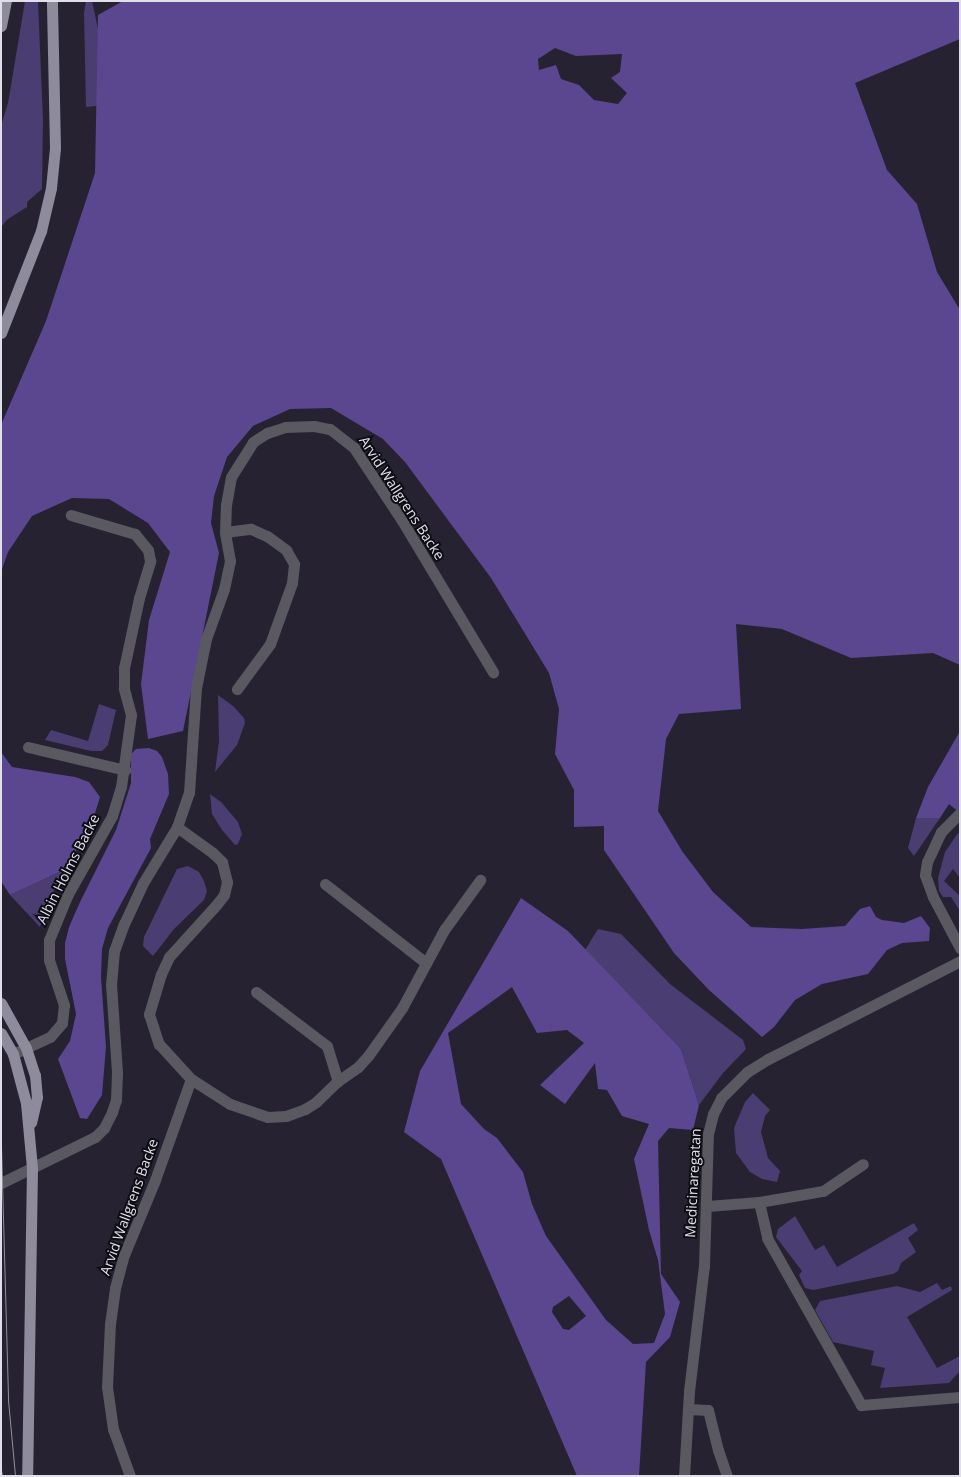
<!DOCTYPE html>
<html>
<head>
<meta charset="utf-8">
<style>
  body { margin:0 }
  #map { position:relative; width:961px; height:1477px; overflow:hidden; background:#262232; font-family:"Open Sans",sans-serif }
  div>[style] { position:absolute }
  [style*='--x'] { left:calc(var(--x)*1px); top:calc(var(--y)*1px); width:calc(var(--w)*1px); rotate:calc(var(--a)*1deg) }
  .green>* { inset:0; background:#4a3d71 }
  .forest>* { inset:0; background:#5b4690 }
  .service>* { height:11px; margin:-5.5px; padding:0 5.5px; transform-origin:5.5px; border-radius:5.5px; background:#5a5861 }
  .pedestrian>* { height:11px; margin:-5.5px; padding:0 5.5px; transform-origin:5.5px; border-radius:5.5px; background:#5a5861 }
  .minor>* { height:11px; margin:-5.5px; padding:0 5.5px; transform-origin:5.5px; border-radius:5.5px; background:#5a5861 }
  .primary>* { height:11px; margin:-5.5px; padding:0 5.5px; transform-origin:5.5px; border-radius:5.5px; background:#8e8b9c }
  .tram>* { height:1px; margin:-0.5px; padding:0 0.5px; transform-origin:0.5px; border-radius:0.5px; background:#93909d }
  span { translate:-50% -50%; white-space:nowrap; text-align:center; line-height:1.15; -webkit-text-stroke:4px #0e0d14; paint-order:stroke }
  .street-label { font-size:14px; color:#e1dfea }
  .frame { position:absolute; inset:0; border:2px solid #e1dfea; pointer-events:none }
</style>
</head>
<body>
<div id="map">
  <div class="green">
    <i style="clip-path:polygon(25px 1px,38px 1px,43px 120px,42px 189px,27px 202px,27px 207px,8px 219px,1px 227px,1px 126px,8px 103px)"></i>
    <i style="clip-path:polygon(86px 1px,92px 1px,114px 104px,86px 107px,84px 13px)"></i>
    <i style="clip-path:polygon(218px 695px,233px 706px,244px 718px,245px 723px,237px 745px,215px 772px,219px 741px)"></i>
    <i style="clip-path:polygon(99px 704px,116px 710px,108px 745px,102px 751px,91px 751px,45px 740px,51px 730px,88px 741px)"></i>
    <i style="clip-path:polygon(210px 794px,221px 802px,238px 822px,242px 834px,238px 844px,235px 845px,222px 830px,212px 814px)"></i>
    <i style="clip-path:polygon(916px 818px,940px 818px,914px 856px,908px 848px)"></i>
    <i style="clip-path:polygon(958px 833px,960px 835px,960px 878px,953px 869px,944px 881px,960px 896px,960px 911px,951px 897px,943px 897px,939px 891px,938px 878px,945px 852px)"></i>
    <i style="clip-path:polygon(188px 866px,199px 872px,204px 881px,207px 891px,204px 900px,174px 929px,153px 956px,143px 946px,144px 937px,177px 869px)"></i>
    <i style="clip-path:polygon(64px 870px,47px 905px,40px 927px,10px 895px)"></i>
    <i style="clip-path:polygon(598px 929px,621px 934px,670px 984px,743px 1040px,746px 1049px,723px 1073px,699px 1105px,681px 1049px,585px 950px)"></i>
    <i style="clip-path:polygon(753px 1093px,770px 1110px,765px 1116px,761px 1132px,768px 1158px,780px 1171px,777px 1182px,762px 1179px,750px 1172px,736px 1153px,734px 1128px,745px 1102px)"></i>
    <i style="clip-path:polygon(795px 1216px,815px 1250px,824px 1245px,837px 1267px,914px 1223px,918px 1230px,908px 1238px,916px 1252px,901px 1263px,898px 1271px,893px 1274px,813px 1290px,805px 1288px,799px 1275px,802px 1271px,776px 1237px,778px 1229px)"></i>
    <i style="clip-path:polygon(937px 1283px,942px 1290px,951px 1286px,952px 1290px,907px 1317px,937px 1368px,960px 1356px,960px 1371px,949px 1383px,880px 1388px,885px 1368px,871px 1365px,874px 1351px,833px 1342px,815px 1310px,820px 1301px,897px 1286px,920px 1292px)"></i>
  </div>
  <div class="forest">
    <i style="clip-path:polygon(evenodd,123px 1px,960px 1px,960px 39px,855px 83px,887px 170px,917px 204px,937px 272px,960px 310px,960px 665px,933px 653px,851px 658px,782px 629px,736px 624px,741px 709px,679px 714px,666px 739px,658px 811px,682px 851px,713px 892px,751px 927px,802px 929px,845px 926px,860px 909px,870px 906px,876px 917px,882px 920px,904px 923px,921px 916px,930px 928px,929px 941px,902px 943px,887px 950px,868px 974px,822px 984px,795px 1000px,774px 1027px,762px 1037px,709px 990px,674px 953px,604px 850px,604px 826px,574px 827px,574px 790px,555px 754px,559px 709px,549px 673px,491px 578px,405px 462px,383px 439px,331px 408px,290px 409px,253px 426px,227px 457px,214px 496px,211px 523px,219px 553px,183px 731px,148px 739px,141px 684px,149px 620px,170px 552px,148px 523px,109px 499px,72px 498px,32px 516px,8px 552px,1px 572px,1px 425px,46px 321px,95px 173px,98px 15px,123px 1px,555px 48px,576px 56px,622px 54px,620px 72px,611px 78px,627px 93px,618px 104px,594px 100px,579px 85px,561px 79px,556px 65px,539px 70px,538px 59px,555px 48px)"></i>
    <i style="clip-path:polygon(960px 731px,960px 813px,949px 804px,940px 818px,916px 818px,928px 787px)"></i>
    <i style="clip-path:polygon(149px 748px,157px 751px,162px 757px,168px 774px,169px 794px,150px 839px,151px 848px,108px 928px,102px 949px,101px 977px,106px 1047px,102px 1095px,87px 1119px,80px 1118px,58px 1059px,70px 1041px,76px 1014px,65px 959px,65px 943px,69px 927px,80px 902px,116px 830px,131px 783px,131px 754px,136px 749px)"></i>
    <i style="clip-path:polygon(1px 752px,12px 767px,75px 777px,89px 782px,100px 797px,91px 826px,64px 870px,10px 895px,1px 881px)"></i>
    <i style="clip-path:polygon(evenodd,521px 898px,568px 931px,681px 1049px,699px 1105px,693px 1130px,669px 1128px,658px 1141px,661px 1274px,680px 1302px,670px 1337px,646px 1362px,639px 1476px,577px 1476px,441px 1159px,404px 1132px,420px 1071px,521px 898px,512px 987px,537px 1033px,567px 1030px,584px 1043px,540px 1085px,565px 1104px,595px 1063px,598px 1089px,607px 1090px,622px 1116px,649px 1124px,634px 1159px,649px 1230px,658px 1260px,665px 1314px,654px 1343px,633px 1344px,606px 1320px,546px 1236px,532px 1204px,523px 1172px,497px 1138px,484px 1129px,461px 1104px,448px 1033px,512px 987px,521px 898px,569px 1296px,586px 1316px,569px 1330px,563px 1329px,552px 1312px,553px 1307px,569px 1296px)"></i>
  </div>
  <div class="service">
    <i style="--x:314;--y:426;--w:16;--a:11"></i>
    <i style="--x:330;--y:429;--w:31;--a:38"></i>
    <i style="--x:354;--y:448;--w:85;--a:56.5"></i>
    <i style="--x:401;--y:519;--w:179;--a:59"></i>
    <i style="--x:225;--y:532;--w:26;--a:-7"></i>
    <i style="--x:251;--y:529;--w:17;--a:24"></i>
    <i style="--x:267;--y:536;--w:24;--a:36"></i>
    <i style="--x:286;--y:550;--w:16;--a:60"></i>
    <i style="--x:294;--y:564;--w:19;--a:96"></i>
    <i style="--x:292;--y:583;--w:65;--a:109.8"></i>
    <i style="--x:270;--y:644;--w:56;--a:126.3"></i>
    <i style="--x:28;--y:747;--w:100;--a:13.3"></i>
    <i style="--x:960;--y:813;--w:27;--a:135"></i>
    <i style="--x:941;--y:832;--w:33;--a:115"></i>
    <i style="--x:927;--y:862;--w:13;--a:99"></i>
    <i style="--x:925;--y:875;--w:23;--a:70"></i>
    <i style="--x:933;--y:897;--w:58;--a:62.1"></i>
    <i style="--x:325;--y:884;--w:128;--a:38"></i>
    <i style="--x:256;--y:992;--w:89;--a:37.3"></i>
    <i style="--x:327;--y:1046;--w:37;--a:73"></i>
    <i style="--x:338;--y:1081;--w:24;--a:-35"></i>
    <i style="--x:358;--y:1067;--w:15;--a:-48"></i>
    <i style="--x:368;--y:1056;--w:59;--a:-54.7"></i>
    <i style="--x:402;--y:1008;--w:89;--a:-61.7"></i>
    <i style="--x:444;--y:930;--w:62;--a:-54.2"></i>
    <i style="--x:13;--y:1054;--w:41;--a:-24.7"></i>
    <i style="--x:50;--y:1037;--w:18;--a:-49"></i>
    <i style="--x:62;--y:1023;--w:18;--a:-84"></i>
    <i style="--x:64;--y:1005;--w:47;--a:-108.4"></i>
    <i style="--x:49;--y:960;--w:20;--a:-90"></i>
    <i style="--x:49;--y:940;--w:50;--a:-67.6"></i>
    <i style="--x:68;--y:894;--w:90;--a:-60.6"></i>
    <i style="--x:112;--y:816;--w:30;--a:-73"></i>
    <i style="--x:121;--y:787;--w:73;--a:-82.1"></i>
    <i style="--x:131;--y:715;--w:28;--a:-105"></i>
    <i style="--x:124;--y:688;--w:20;--a:-90"></i>
    <i style="--x:124;--y:668;--w:72;--a:-77.9"></i>
    <i style="--x:139;--y:598;--w:39;--a:-73"></i>
    <i style="--x:150;--y:561;--w:11;--a:-100"></i>
    <i style="--x:148;--y:550;--w:21;--a:-129"></i>
    <i style="--x:135;--y:534;--w:67;--a:-163.5"></i>
    <i style="--x:707;--y:1206;--w:52;--a:-4.4"></i>
    <i style="--x:759;--y:1202;--w:65;--a:-9.8"></i>
    <i style="--x:823;--y:1191;--w:48;--a:-34"></i>
    <i style="--x:688;--y:1409;--w:20;--a:3"></i>
    <i style="--x:708;--y:1410;--w:41;--a:76"></i>
    <i style="--x:718;--y:1450;--w:28;--a:71"></i>
  </div>
  <div class="pedestrian">
    <i style="--x:759;--y:1202;--w:37;--a:77"></i>
    <i style="--x:767;--y:1238;--w:192;--a:60.6"></i>
    <i style="--x:861;--y:1405;--w:99;--a:-4.6"></i>
  </div>
  <div class="minor">
    <i style="--x:177;--y:827;--w:44;--a:35.8"></i>
    <i style="--x:213;--y:853;--w:13;--a:45"></i>
    <i style="--x:222;--y:862;--w:21;--a:76"></i>
    <i style="--x:227;--y:882;--w:13;--a:103"></i>
    <i style="--x:224;--y:895;--w:11;--a:128"></i>
    <i style="--x:217;--y:904;--w:72;--a:132.2"></i>
    <i style="--x:169;--y:957;--w:19;--a:115"></i>
    <i style="--x:161;--y:974;--w:42;--a:106.7"></i>
    <i style="--x:149;--y:1014;--w:32;--a:72"></i>
    <i style="--x:159;--y:1044;--w:47;--a:47.6"></i>
    <i style="--x:191;--y:1079;--w:46;--a:32.7"></i>
    <i style="--x:230;--y:1104;--w:39;--a:19"></i>
    <i style="--x:267;--y:1117;--w:19;--a:-3"></i>
    <i style="--x:286;--y:1116;--w:20;--a:-20"></i>
    <i style="--x:305;--y:1109;--w:13;--a:-32"></i>
    <i style="--x:316;--y:1102;--w:30;--a:-44"></i>
    <i style="--x:1;--y:1183;--w:105;--a:-26.1"></i>
    <i style="--x:95;--y:1137;--w:13;--a:-45"></i>
    <i style="--x:104;--y:1128;--w:18;--a:-63"></i>
    <i style="--x:112;--y:1112;--w:13;--a:-72"></i>
    <i style="--x:116;--y:1100;--w:28;--a:-88"></i>
    <i style="--x:117;--y:1072;--w:87;--a:-93.9"></i>
    <i style="--x:111;--y:985;--w:34;--a:-85"></i>
    <i style="--x:114;--y:951;--w:29;--a:-70"></i>
    <i style="--x:124;--y:924;--w:45;--a:-65.1"></i>
    <i style="--x:143;--y:883;--w:66;--a:-58.7"></i>
    <i style="--x:177;--y:827;--w:36;--a:-71"></i>
    <i style="--x:189;--y:793;--w:105;--a:-86.2"></i>
    <i style="--x:196;--y:688;--w:50;--a:-78.5"></i>
    <i style="--x:206;--y:639;--w:53;--a:-70.2"></i>
    <i style="--x:224;--y:589;--w:29;--a:-78"></i>
    <i style="--x:230;--y:561;--w:29;--a:-100"></i>
    <i style="--x:225;--y:532;--w:27;--a:-88"></i>
    <i style="--x:226;--y:505;--w:28;--a:-80"></i>
    <i style="--x:231;--y:477;--w:41;--a:-57.8"></i>
    <i style="--x:253;--y:442;--w:17;--a:-33"></i>
    <i style="--x:267;--y:433;--w:19;--a:-18"></i>
    <i style="--x:285;--y:427;--w:29;--a:-2"></i>
    <i style="--x:130;--y:1476;--w:50;--a:-109.9"></i>
    <i style="--x:113;--y:1429;--w:42;--a:-98.1"></i>
    <i style="--x:107;--y:1387;--w:63;--a:-87.3"></i>
    <i style="--x:110;--y:1324;--w:36;--a:-82"></i>
    <i style="--x:115;--y:1288;--w:34;--a:-75"></i>
    <i style="--x:124;--y:1255;--w:81;--a:-67.5"></i>
    <i style="--x:155;--y:1180;--w:107;--a:-70.4"></i>
    <i style="--x:684;--y:1476;--w:85;--a:-86.6"></i>
    <i style="--x:689;--y:1391;--w:126;--a:-83.2"></i>
    <i style="--x:704;--y:1266;--w:132;--a:-88.3"></i>
    <i style="--x:708;--y:1134;--w:21;--a:-76"></i>
    <i style="--x:713;--y:1114;--w:18;--a:-63"></i>
    <i style="--x:721;--y:1098;--w:37;--a:-45"></i>
    <i style="--x:747;--y:1072;--w:25;--a:-32"></i>
    <i style="--x:768;--y:1059;--w:216;--a:-27"></i>
  </div>
  <div class="primary">
    <i style="--x:1;--y:26;--w:25;--a:-79"></i>
    <i style="--x:1;--y:333;--w:110;--a:-68.6"></i>
    <i style="--x:41;--y:231;--w:44;--a:-76.9"></i>
    <i style="--x:51;--y:188;--w:40;--a:-84.3"></i>
    <i style="--x:55;--y:148;--w:147;--a:-91.2"></i>
    <i style="--x:1;--y:1003;--w:51;--a:60.9"></i>
    <i style="--x:26;--y:1048;--w:28;--a:72"></i>
    <i style="--x:35;--y:1075;--w:22;--a:85"></i>
    <i style="--x:37;--y:1097;--w:26;--a:103"></i>
    <i style="--x:1;--y:1033;--w:24;--a:60"></i>
    <i style="--x:13;--y:1054;--w:51;--a:75.1"></i>
    <i style="--x:26;--y:1103;--w:65;--a:84.7"></i>
    <i style="--x:32;--y:1168;--w:308;--a:90.9"></i>
  </div>
  <div class="tram">
    <i style="--x:1;--y:1146;--w:254;--a:88.4"></i>
    <i style="--x:8;--y:1400;--w:76;--a:84.7"></i>
    <i style="--x:1;--y:1470;--w:6;--a:81"></i>
  </div>
  <div class="street-label">
    <span style="left:402px;top:498px;rotate:57deg">Arvid Wallgrens Backe</span>
    <span style="left:68px;top:869px;rotate:-63deg">Albin Holms Backe</span>
    <span style="left:693px;top:1183px;rotate:-87deg">Medicinaregatan</span>
    <span style="left:129px;top:1207px;rotate:-70deg">Arvid Wallgrens Backe</span>
  </div>
  <div class="frame"></div>
</div>
</body>
</html>
